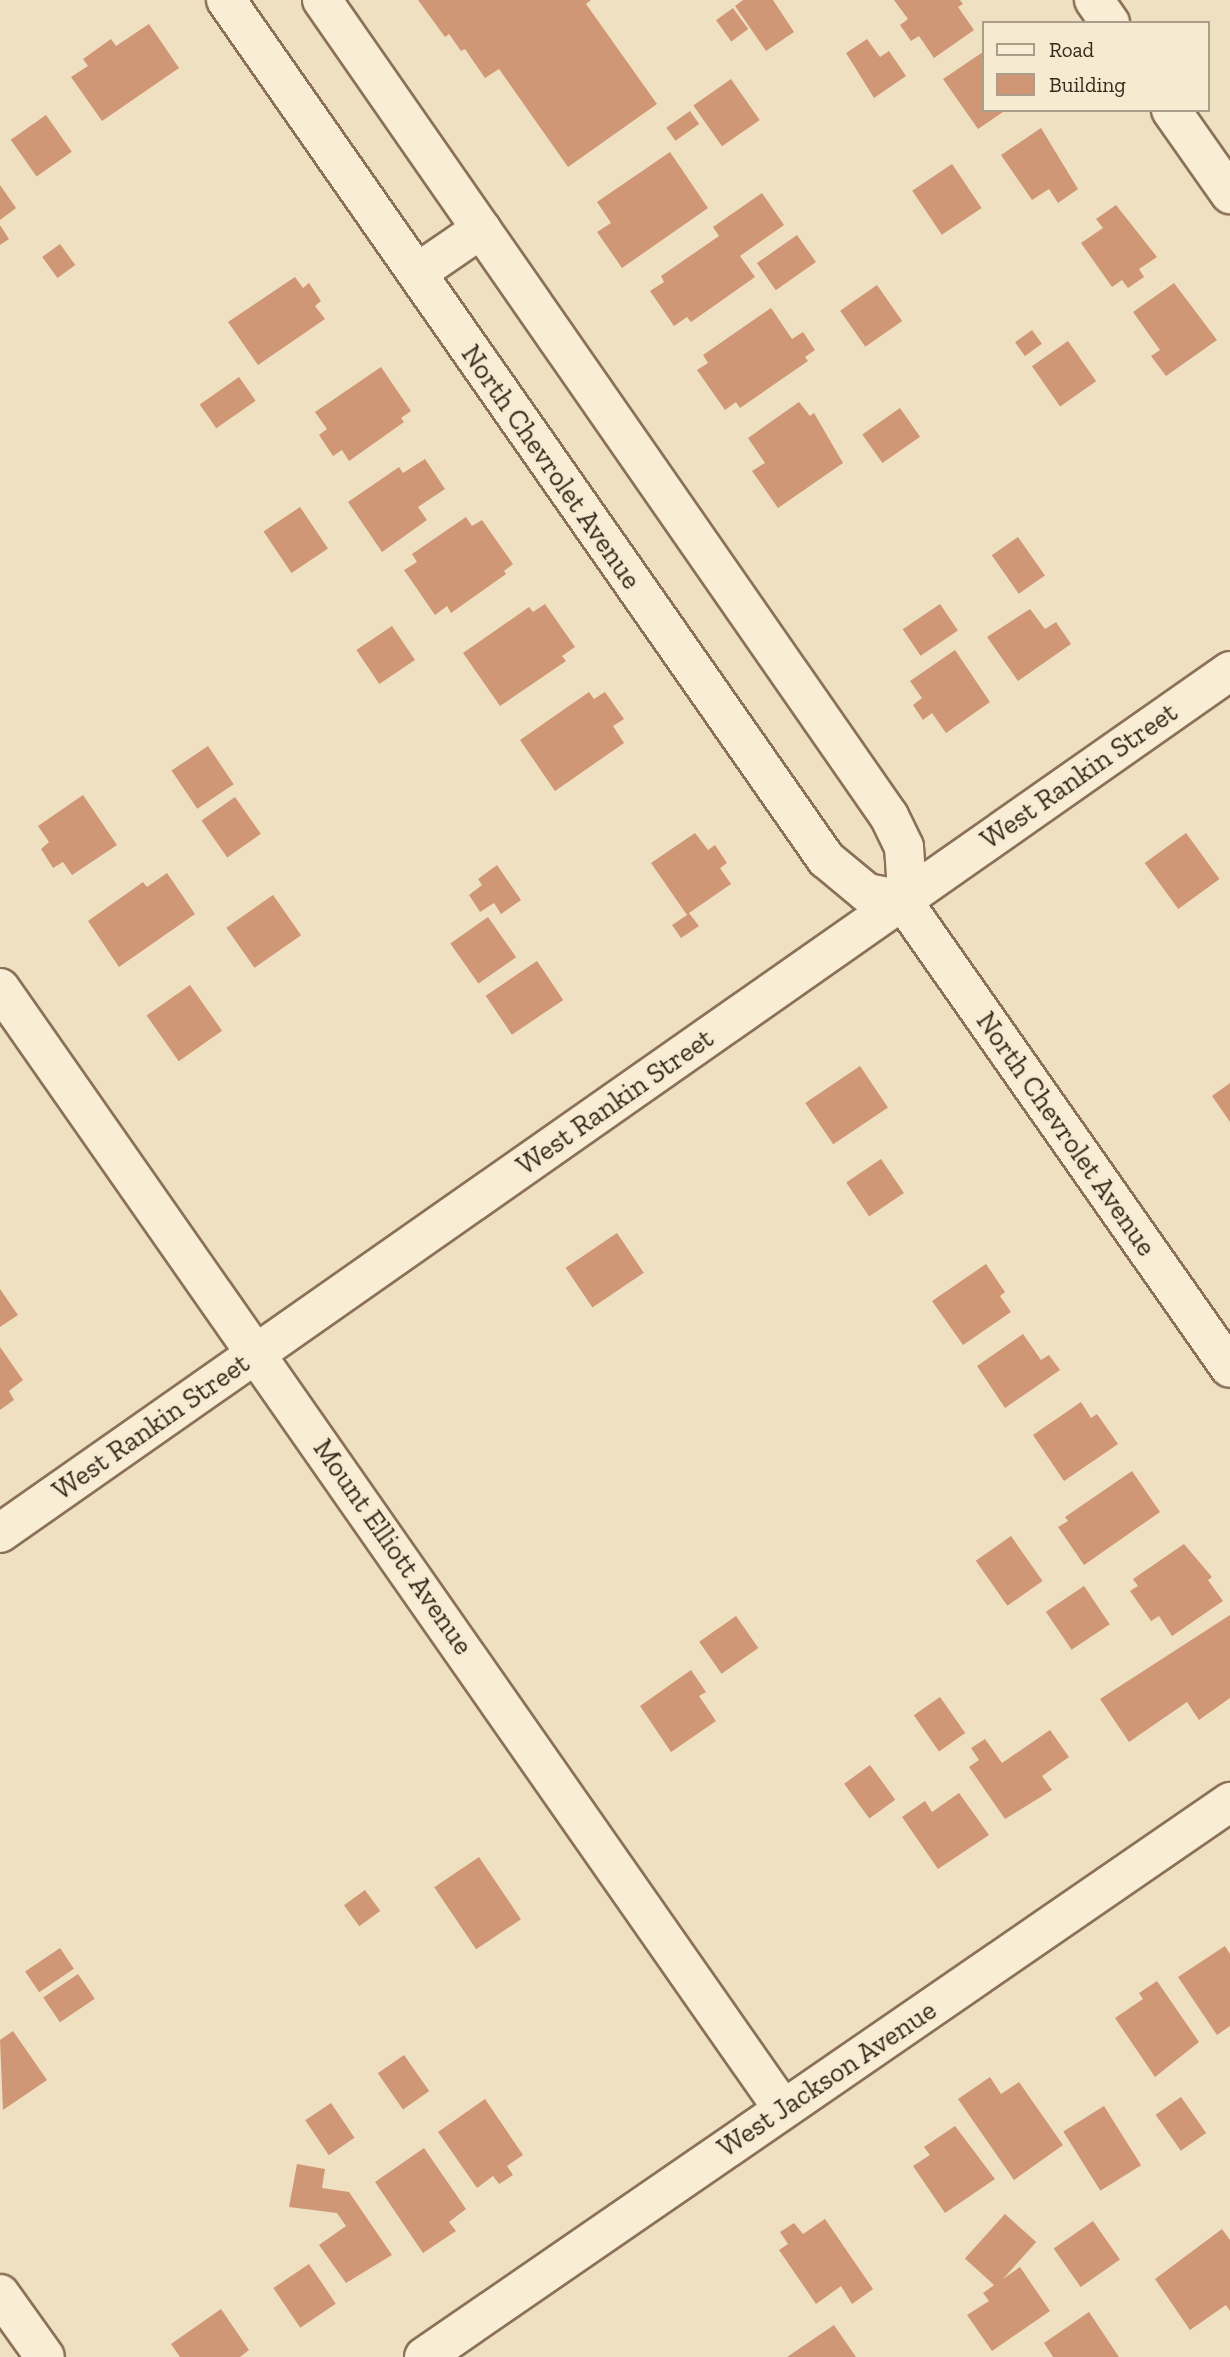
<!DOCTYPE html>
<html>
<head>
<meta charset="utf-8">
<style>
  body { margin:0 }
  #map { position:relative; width:1230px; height:2357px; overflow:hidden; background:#efe0c2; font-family:"Zilla Slab",serif }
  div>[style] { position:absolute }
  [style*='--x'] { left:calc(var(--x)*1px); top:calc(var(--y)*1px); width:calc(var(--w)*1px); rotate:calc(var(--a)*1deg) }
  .building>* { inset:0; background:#cf9776; transform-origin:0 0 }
  .roads { filter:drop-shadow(2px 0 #8a7158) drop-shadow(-2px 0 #8a7158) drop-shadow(0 2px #8a7158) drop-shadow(0 -2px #8a7158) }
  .minor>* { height:38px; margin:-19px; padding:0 19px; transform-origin:19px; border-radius:19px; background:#faedd5 }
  span { translate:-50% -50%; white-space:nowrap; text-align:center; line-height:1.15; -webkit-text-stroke:5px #f6ead1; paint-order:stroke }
  .street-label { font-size:28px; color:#39291d }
  .legend { position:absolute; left:982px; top:21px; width:228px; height:91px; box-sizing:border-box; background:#f6ead1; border:2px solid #aa9d89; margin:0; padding:9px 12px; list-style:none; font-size:21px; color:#39291d }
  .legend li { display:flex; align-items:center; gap:14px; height:35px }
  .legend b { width:35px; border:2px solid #aa9d89 }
</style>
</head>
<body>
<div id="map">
  <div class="building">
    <i style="clip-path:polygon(418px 0,591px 0,586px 4px,657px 104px,568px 167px,499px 69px,485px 78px,465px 49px,461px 51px,449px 34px,445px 37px)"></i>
    <i style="clip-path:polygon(743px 0,773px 0,794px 32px,766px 51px,735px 6px)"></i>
    <i style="clip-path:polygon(894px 0,960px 0,963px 4px,958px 7px,974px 30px,934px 58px,919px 36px,911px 41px,900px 25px,908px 19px)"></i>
    <i style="left:733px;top:8px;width:26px;height:21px;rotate:54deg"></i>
    <i style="clip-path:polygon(149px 24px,179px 68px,102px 121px,71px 77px,88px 66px,83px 59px,111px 39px,116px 46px)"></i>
    <i style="clip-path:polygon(867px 39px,880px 57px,889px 51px,906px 76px,874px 98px,846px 53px)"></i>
    <i style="clip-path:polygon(983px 52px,983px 110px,1006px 110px,978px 129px,943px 79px)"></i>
    <i style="left:731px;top:79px;width:50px;height:46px;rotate:55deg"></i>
    <i style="left:690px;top:111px;width:16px;height:29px;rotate:55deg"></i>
    <i style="left:46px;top:115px;width:45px;height:43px;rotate:55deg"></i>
    <i style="clip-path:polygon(1041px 128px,1078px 189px,1058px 203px,1049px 189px,1032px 200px,1001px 155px)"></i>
    <i style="clip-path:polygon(670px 152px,708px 208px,622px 268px,597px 232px,611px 223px,597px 202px)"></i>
    <i style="left:952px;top:164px;width:53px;height:48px;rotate:56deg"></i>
    <i style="clip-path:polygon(0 185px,16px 208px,0 220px)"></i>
    <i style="clip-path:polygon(762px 193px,784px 225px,740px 256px,755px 277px,691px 322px,687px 317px,674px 326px,650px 291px,664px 282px,661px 276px,719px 236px,713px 227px)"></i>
    <i style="clip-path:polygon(1116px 205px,1157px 257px,1139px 269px,1144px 277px,1128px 288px,1122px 280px,1112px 287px,1081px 243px,1103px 228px,1096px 219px)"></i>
    <i style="clip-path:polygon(0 225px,9px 239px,0 245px)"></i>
    <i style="left:797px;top:235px;width:33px;height:49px;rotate:55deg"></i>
    <i style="left:60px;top:244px;width:26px;height:22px;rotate:54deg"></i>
    <i style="clip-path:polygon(295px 277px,303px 288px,309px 283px,321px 301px,315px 306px,325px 319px,258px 365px,228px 322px)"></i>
    <i style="clip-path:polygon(1174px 283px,1217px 340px,1166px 376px,1151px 356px,1160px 350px,1133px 312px)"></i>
    <i style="left:877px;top:285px;width:44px;height:45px;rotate:55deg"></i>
    <i style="clip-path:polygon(771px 308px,792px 339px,803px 332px,815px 350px,805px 357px,808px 361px,740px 408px,736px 402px,725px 410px,697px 370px,708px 363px,703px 355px)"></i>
    <i style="left:1032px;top:330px;width:17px;height:21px;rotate:54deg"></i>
    <i style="left:1068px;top:341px;width:49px;height:44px;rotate:55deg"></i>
    <i style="clip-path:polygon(381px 367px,411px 411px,401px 418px,404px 422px,349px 461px,342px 450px,333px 456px,319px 435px,327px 429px,315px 412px)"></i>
    <i style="left:239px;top:377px;width:29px;height:48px;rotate:55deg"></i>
    <i style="clip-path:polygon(799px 402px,810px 416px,814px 413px,843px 463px,778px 508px,752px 471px,765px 463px,748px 438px)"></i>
    <i style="left:900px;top:408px;width:35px;height:46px;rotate:55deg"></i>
    <i style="clip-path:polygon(425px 459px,445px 489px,418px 507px,427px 520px,382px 552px,348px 502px,399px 467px,403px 473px)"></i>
    <i style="left:300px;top:507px;width:50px;height:44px;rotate:56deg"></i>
    <i style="clip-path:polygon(466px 517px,472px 526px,482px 520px,513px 564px,504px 571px,506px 574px,451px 613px,447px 606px,435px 615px,404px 570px,417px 562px,412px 554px)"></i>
    <i style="left:1018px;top:537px;width:47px;height:32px;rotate:55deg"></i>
    <i style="clip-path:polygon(545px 604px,575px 647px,562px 656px,566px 661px,500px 706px,463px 653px,529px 607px,533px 612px)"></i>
    <i style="left:940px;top:604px;width:32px;height:45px;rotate:56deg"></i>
    <i style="clip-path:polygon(1030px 609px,1045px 629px,1056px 622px,1071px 644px,1018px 681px,987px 637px)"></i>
    <i style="left:392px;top:626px;width:41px;height:43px;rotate:56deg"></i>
    <i style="clip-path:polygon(955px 650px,990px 702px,946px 733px,932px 713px,923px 720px,913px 705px,922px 698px,910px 681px)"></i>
    <i style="clip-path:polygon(589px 692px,594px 699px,605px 692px,624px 719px,613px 726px,624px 743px,555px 791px,520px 740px)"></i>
    <i style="left:208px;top:746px;width:46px;height:44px;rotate:56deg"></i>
    <i style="clip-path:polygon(83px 795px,117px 845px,72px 875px,63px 862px,53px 868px,41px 849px,49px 842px,38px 826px)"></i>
    <i style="left:235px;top:797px;width:45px;height:41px;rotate:55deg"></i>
    <i style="clip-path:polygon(695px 833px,708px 850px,715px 845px,727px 863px,720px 868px,731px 884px,689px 913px,699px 926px,681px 938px,672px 925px,687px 915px,651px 863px)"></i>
    <i style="left:1186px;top:833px;width:57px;height:51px;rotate:54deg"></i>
    <i style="clip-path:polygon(497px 865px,521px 900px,501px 914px,494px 903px,480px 912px,469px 895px,482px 885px,478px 879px)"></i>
    <i style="clip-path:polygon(167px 873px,195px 914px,119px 967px,88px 921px,143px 882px,147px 887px)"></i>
    <i style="left:273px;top:895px;width:49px;height:57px;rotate:55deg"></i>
    <i style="left:488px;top:917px;width:49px;height:46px;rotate:55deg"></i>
    <i style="left:537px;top:961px;width:47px;height:62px;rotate:56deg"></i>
    <i style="left:190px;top:985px;width:56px;height:53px;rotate:55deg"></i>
    <i style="left:860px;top:1066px;width:50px;height:66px;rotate:56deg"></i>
    <i style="clip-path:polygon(1230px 1083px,1230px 1122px,1212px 1096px)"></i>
    <i style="left:881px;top:1159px;width:41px;height:42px;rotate:56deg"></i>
    <i style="left:617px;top:1233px;width:48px;height:62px;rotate:56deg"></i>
    <i style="clip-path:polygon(986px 1264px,1005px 1292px,1000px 1296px,1011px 1312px,963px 1345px,932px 1301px)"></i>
    <i style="clip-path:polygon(0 1289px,18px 1315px,0 1327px)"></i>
    <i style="clip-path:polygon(1023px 1334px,1041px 1360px,1049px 1355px,1060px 1370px,1005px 1408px,977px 1366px)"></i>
    <i style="clip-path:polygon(0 1347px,23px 1380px,9px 1391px,14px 1400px,0 1410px)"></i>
    <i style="clip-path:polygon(1081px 1402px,1091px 1418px,1097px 1414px,1118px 1444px,1064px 1481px,1033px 1435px)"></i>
    <i style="clip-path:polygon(1132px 1471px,1160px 1512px,1084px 1565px,1058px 1527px,1068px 1521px,1065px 1517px)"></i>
    <i style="left:1011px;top:1536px;width:55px;height:43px;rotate:55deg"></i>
    <i style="clip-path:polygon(1184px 1544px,1212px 1577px,1208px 1580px,1223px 1601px,1172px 1636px,1159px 1616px,1151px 1621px,1130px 1591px,1138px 1586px,1133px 1579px)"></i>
    <i style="left:1084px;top:1586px;width:46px;height:46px;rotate:56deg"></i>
    <i style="clip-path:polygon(1230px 1615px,1230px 1698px,1199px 1720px,1187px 1702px,1129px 1742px,1100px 1699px)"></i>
    <i style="left:736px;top:1616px;width:39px;height:45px;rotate:55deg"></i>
    <i style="clip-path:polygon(691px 1670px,706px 1692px,699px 1696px,716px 1721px,671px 1752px,640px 1706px)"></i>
    <i style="left:940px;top:1697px;width:44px;height:32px;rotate:55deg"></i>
    <i style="clip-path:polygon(1050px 1730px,1069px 1757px,1042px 1776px,1052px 1790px,1005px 1819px,969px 1767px,979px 1760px,971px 1748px,985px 1739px,1002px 1763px)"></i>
    <i style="left:870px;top:1765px;width:43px;height:32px;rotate:54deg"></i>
    <i style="clip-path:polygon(959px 1793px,989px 1835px,938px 1869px,902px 1817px,925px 1801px,932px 1812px)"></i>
    <i style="left:479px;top:1857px;width:75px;height:54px;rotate:56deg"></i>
    <i style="left:365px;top:1890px;width:26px;height:26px;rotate:54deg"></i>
    <i style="clip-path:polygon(1225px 1946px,1230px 1954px,1230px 2026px,1217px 2035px,1178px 1977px)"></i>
    <i style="left:60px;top:1948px;width:25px;height:42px;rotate:56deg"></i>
    <i style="left:78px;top:1974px;width:30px;height:42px;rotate:56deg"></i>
    <i style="clip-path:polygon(1157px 1981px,1199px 2042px,1155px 2077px,1115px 2018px,1143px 1999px,1139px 1993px)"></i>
    <i style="clip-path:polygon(13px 2031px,47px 2080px,3px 2110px,0 2040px)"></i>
    <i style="left:404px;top:2055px;width:44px;height:32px;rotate:55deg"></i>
    <i style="clip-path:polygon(990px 2077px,1001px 2094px,1019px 2082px,1063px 2145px,1014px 2180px,958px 2099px)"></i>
    <i style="left:1181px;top:2097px;width:44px;height:31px;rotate:55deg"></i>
    <i style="clip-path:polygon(485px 2099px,523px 2155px,507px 2166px,513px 2175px,499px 2184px,493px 2176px,477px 2188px,438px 2132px)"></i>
    <i style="left:331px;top:2103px;width:42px;height:31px;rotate:56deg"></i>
    <i style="left:1104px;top:2106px;width:70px;height:48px;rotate:58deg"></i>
    <i style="clip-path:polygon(955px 2126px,995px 2179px,945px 2213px,913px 2166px,930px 2155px,924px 2147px)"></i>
    <i style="clip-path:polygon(424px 2148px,466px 2209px,449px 2222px,456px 2231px,423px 2253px,375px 2182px)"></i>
    <i style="clip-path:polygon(297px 2164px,325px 2169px,322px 2188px,349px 2192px,392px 2255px,346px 2283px,319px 2245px,346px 2226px,337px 2213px,289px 2207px)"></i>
    <i style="left:1005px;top:2214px;width:42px;height:60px;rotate:42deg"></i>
    <i style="clip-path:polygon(825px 2219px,873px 2289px,852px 2304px,841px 2286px,816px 2304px,779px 2250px,788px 2244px,780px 2232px,794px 2223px,803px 2234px)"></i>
    <i style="left:1093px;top:2221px;width:47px;height:48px;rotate:55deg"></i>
    <i style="clip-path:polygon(1222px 2229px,1230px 2240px,1230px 2311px,1226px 2305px,1190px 2330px,1155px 2279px)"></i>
    <i style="left:309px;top:2264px;width:48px;height:43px;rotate:56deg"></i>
    <i style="clip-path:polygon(1020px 2267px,1050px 2311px,992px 2351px,967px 2315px,989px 2301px,983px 2293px)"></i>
    <i style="clip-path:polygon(221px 2309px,249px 2350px,240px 2357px,180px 2357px,171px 2344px)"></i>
    <i style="clip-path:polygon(1089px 2312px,1119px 2357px,1053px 2357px,1044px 2343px)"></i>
    <i style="clip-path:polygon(834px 2325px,856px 2357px,787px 2357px)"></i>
  </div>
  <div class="roads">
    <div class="minor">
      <i style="--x:226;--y:0;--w:1048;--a:55.07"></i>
      <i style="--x:826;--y:859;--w:53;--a:39.7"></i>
      <i style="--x:867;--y:893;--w:36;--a:11"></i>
      <i style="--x:322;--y:0;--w:994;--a:55.21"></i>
      <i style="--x:889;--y:816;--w:34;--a:64"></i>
      <i style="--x:904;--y:847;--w:32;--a:86"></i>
      <i style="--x:906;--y:879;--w:21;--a:101"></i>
      <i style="--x:1094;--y:0;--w:28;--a:55"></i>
      <i style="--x:1171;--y:110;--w:103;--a:54.9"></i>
      <i style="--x:417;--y:273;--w:78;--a:-34.5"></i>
      <i style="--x:902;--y:900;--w:571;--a:54.98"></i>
      <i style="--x:0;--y:988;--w:1367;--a:55.07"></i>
      <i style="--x:0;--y:1533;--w:1502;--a:-35.02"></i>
      <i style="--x:0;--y:2294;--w:77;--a:54.5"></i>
      <i style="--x:424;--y:2357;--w:979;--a:-34.55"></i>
    </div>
  </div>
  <div class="street-label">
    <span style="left:551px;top:467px;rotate:55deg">North Chevrolet Avenue</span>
    <span style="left:1079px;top:776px;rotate:-35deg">West Rankin Street</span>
    <span style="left:615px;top:1102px;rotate:-35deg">West Rankin Street</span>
    <span style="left:1066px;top:1134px;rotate:55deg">North Chevrolet Avenue</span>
    <span style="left:151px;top:1427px;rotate:-35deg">West Rankin Street</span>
    <span style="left:393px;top:1547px;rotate:55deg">Mount Elliott Avenue</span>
    <span style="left:827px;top:2079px;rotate:-34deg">West Jackson Avenue</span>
  </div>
  <ul class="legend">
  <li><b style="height:9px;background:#faedd5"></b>Road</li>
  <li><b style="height:19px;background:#cf9776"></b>Building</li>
  </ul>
</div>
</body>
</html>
